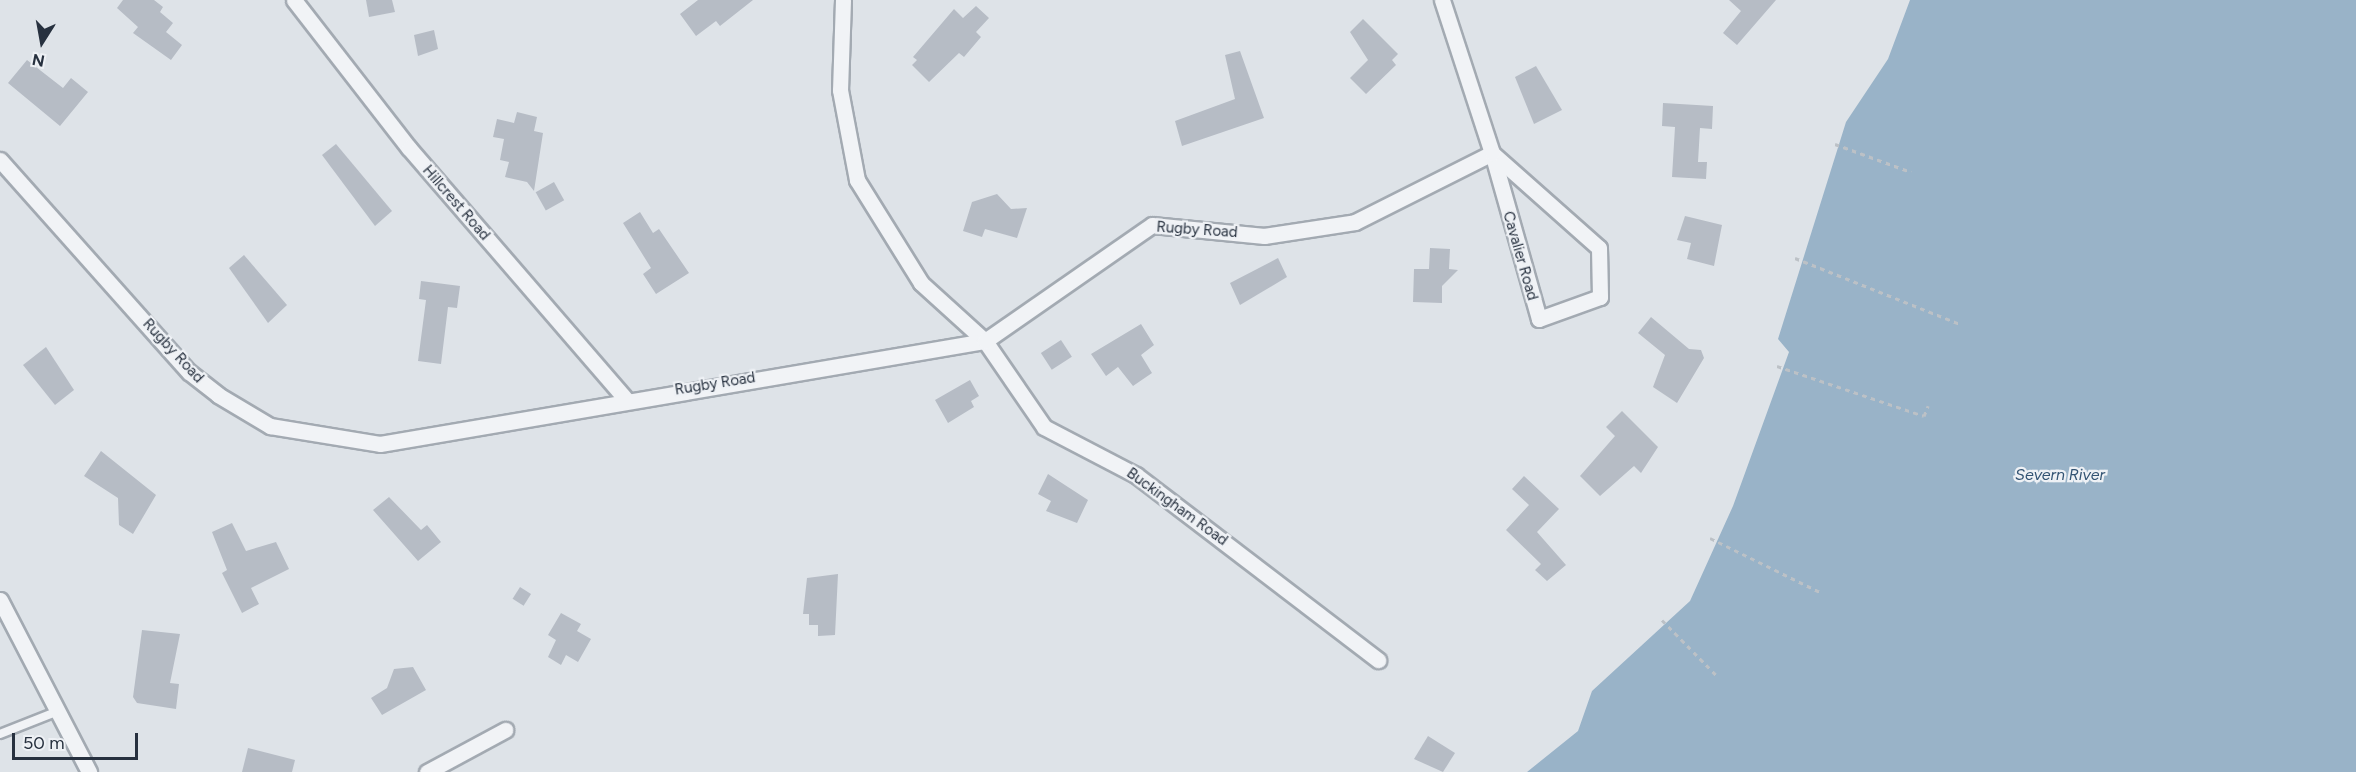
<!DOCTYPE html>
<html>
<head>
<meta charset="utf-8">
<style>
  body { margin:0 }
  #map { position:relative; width:2356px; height:772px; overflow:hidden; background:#dee3e8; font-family:Figtree,sans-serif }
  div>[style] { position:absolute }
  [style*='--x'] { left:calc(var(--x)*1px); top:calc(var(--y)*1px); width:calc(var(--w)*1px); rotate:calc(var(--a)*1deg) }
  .water>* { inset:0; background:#99b3c8 }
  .building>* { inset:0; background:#b6bcc5; transform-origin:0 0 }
  .path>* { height:3px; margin-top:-1.5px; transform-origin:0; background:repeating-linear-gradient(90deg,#bcc1c6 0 4.5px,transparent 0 9px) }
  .roads { filter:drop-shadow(2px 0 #a3aab2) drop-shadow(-2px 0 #a3aab2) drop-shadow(0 2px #a3aab2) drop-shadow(0 -2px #a3aab2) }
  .lane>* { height:8px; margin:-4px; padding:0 4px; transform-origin:4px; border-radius:4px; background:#f1f3f6 }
  .street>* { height:15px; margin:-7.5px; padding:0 7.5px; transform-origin:7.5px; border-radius:7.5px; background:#f1f3f6 }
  span { translate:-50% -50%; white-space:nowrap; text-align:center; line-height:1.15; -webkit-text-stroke:4.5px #eef1f5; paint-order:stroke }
  .street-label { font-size:15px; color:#27313f }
  .water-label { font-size:16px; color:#325373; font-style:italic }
  .north { position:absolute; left:12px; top:12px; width:60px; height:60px; -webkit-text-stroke:4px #eef1f5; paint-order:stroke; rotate:191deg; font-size:16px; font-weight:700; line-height:24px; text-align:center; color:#27313f }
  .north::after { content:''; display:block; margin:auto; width:21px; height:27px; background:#27313f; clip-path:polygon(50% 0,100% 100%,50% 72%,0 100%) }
  .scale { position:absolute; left:12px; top:733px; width:126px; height:27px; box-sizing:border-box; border:3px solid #27313f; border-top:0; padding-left:8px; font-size:18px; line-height:21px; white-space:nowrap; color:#27313f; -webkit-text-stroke:4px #eef1f5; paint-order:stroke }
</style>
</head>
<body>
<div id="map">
  <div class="water">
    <i style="clip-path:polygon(1910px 0,2356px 0,2356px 772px,1527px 772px,1578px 731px,1592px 691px,1690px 601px,1733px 506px,1789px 352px,1778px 339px,1846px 122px,1888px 59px)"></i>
  </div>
  <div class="building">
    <i style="clip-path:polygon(123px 0,154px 0,163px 7px,160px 12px,173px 23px,166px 32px,182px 45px,171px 60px,133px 33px,138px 27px,117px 8px)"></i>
    <i style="clip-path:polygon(366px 0,392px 0,395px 12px,369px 17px)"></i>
    <i style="clip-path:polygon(698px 0,753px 0,720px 26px,716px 21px,696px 36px,680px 14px)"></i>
    <i style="clip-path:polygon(1729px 0,1776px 0,1737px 45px,1723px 33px,1741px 11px)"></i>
    <i style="clip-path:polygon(976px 6px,989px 18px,976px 32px,981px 37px,964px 57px,959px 53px,929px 82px,912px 65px,917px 60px,913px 57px,954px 9px,963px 18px)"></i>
    <i style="clip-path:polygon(1363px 19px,1398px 54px,1392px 60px,1396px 65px,1366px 94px,1350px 78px,1368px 60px,1350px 32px)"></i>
    <i style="clip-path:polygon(434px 30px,438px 49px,418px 56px,414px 35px)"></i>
    <i style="clip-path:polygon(1240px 51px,1264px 118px,1182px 146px,1175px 121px,1235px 99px,1225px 55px)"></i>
    <i style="clip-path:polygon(27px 60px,63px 88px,71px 78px,88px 92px,60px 126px,8px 83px)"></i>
    <i style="clip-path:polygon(1536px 66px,1562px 110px,1534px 124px,1515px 77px)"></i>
    <i style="clip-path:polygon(1663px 103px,1713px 106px,1712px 129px,1700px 128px,1698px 162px,1707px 162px,1706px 179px,1672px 177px,1675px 127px,1662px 126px)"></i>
    <i style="clip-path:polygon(517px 112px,537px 117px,534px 131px,543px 133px,534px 191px,527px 182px,505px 177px,509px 162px,500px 160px,504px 139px,493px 137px,497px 119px,514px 123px)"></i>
    <i style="clip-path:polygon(336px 144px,392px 211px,375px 226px,322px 155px)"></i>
    <i style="left:554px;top:182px;width:21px;height:21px;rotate:61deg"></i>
    <i style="clip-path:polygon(997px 194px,1011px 209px,1027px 208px,1017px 238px,985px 229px,982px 237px,963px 231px,972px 202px)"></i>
    <i style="clip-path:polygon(640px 212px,653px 233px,659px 229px,689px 273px,656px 294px,643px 274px,651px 268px,623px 223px)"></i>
    <i style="clip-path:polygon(1685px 216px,1722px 225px,1714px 266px,1687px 259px,1691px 243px,1677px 240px)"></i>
    <i style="clip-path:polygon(1430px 248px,1450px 249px,1449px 269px,1458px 270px,1442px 286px,1442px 303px,1413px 302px,1414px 269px,1429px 269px)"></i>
    <i style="clip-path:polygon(244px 255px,287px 305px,268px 323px,229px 268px)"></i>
    <i style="clip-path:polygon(1278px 258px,1287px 277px,1240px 305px,1230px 283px)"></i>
    <i style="clip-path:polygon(421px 281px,460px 286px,457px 308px,448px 307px,441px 364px,418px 361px,426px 300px,419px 299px)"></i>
    <i style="clip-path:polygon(1651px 317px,1689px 349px,1701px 350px,1704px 358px,1677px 403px,1653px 387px,1665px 355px,1638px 333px)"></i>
    <i style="clip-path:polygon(1141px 324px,1154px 345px,1141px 355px,1152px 373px,1133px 386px,1118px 367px,1106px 376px,1091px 354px)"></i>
    <i style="left:1061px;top:340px;width:20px;height:24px;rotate:57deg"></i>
    <i style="clip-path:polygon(46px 347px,74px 390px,55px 405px,23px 365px)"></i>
    <i style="clip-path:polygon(970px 380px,979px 396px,971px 401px,974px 407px,948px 423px,935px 400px)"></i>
    <i style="clip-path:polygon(1622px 411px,1658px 447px,1641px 473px,1634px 466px,1600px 496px,1580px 476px,1615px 436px,1606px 427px)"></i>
    <i style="clip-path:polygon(101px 451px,156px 495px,133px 534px,119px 525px,118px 498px,84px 476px)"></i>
    <i style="clip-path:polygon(1048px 474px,1088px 500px,1077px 523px,1046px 511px,1051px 501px,1038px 494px)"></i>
    <i style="clip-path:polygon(1524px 476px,1559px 509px,1537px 532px,1566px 565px,1547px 581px,1535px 570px,1541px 564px,1506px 530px,1529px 505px,1512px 489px)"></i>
    <i style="clip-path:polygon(389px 497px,421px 530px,427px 525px,441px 542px,418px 561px,373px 510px)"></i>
    <i style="clip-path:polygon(232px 523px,246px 551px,276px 542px,289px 569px,251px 588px,259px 604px,242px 613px,222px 573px,227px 570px,212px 532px)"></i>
    <i style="clip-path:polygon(838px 574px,835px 635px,818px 636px,818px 625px,809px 625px,809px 614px,803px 614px,807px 578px)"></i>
    <i style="left:520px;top:587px;width:13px;height:14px;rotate:32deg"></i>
    <i style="clip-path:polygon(561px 613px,581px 624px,577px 631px,591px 639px,578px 662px,566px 655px,561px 665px,548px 657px,556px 640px,548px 635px)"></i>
    <i style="clip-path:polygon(142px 630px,180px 634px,170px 683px,179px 684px,176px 709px,137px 703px,133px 697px)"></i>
    <i style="clip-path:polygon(413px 667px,426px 690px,382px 715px,371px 698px,387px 688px,394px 669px)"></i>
    <i style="clip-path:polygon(1428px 736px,1455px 753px,1443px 772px,1414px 759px)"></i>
    <i style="clip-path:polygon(248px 748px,295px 760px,292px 772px,242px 772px)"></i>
  </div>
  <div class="path">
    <i style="--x:1835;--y:144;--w:81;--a:20.2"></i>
    <i style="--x:1795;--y:258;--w:178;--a:21.8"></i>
    <i style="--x:1777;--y:366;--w:155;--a:18.8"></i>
    <i style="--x:1924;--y:416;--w:11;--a:-68"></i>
    <i style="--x:1710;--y:538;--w:125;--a:26.2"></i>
    <i style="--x:1662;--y:620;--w:77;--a:45.5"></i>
  </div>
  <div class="roads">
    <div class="lane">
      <i style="--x:0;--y:734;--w:62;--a:-21.6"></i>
    </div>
    <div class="street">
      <i style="--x:294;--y:0;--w:187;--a:52.2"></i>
      <i style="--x:409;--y:148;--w:332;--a:49.2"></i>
      <i style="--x:843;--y:0;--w:90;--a:91.9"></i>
      <i style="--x:840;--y:90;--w:92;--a:79.3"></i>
      <i style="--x:857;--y:180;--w:121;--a:58.1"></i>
      <i style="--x:921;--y:283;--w:86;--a:42.2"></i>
      <i style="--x:985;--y:341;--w:104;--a:55.5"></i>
      <i style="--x:1044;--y:427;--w:104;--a:27.6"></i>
      <i style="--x:1136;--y:475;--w:305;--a:37.4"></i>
      <i style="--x:0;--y:160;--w:284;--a:48.3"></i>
      <i style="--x:189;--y:372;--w:37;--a:38"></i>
      <i style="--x:218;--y:395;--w:61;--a:30.8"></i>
      <i style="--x:270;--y:426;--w:111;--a:9.3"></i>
      <i style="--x:380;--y:444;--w:614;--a:-9.66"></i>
      <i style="--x:985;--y:341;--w:203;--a:-34.8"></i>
      <i style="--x:1152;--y:225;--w:113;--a:5.6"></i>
      <i style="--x:1264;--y:236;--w:92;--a:-8.7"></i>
      <i style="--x:1355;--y:222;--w:153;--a:-26.7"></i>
      <i style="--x:1492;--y:153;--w:143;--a:41.6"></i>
      <i style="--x:1599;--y:248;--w:49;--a:88.8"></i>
      <i style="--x:1600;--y:297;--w:65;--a:160.2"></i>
      <i style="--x:1539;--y:319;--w:173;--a:-105.8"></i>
      <i style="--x:1492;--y:153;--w:161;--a:-108.1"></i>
      <i style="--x:0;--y:600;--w:194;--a:62.6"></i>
      <i style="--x:427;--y:772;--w:89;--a:-28.3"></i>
    </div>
  </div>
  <div class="street-label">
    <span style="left:456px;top:203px;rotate:49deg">Hillcrest Road</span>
    <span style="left:1197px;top:230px;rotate:4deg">Rugby Road</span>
    <span style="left:1520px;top:256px;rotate:74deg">Cavalier Road</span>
    <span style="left:173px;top:351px;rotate:47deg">Rugby Road</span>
    <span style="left:715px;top:384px;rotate:-9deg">Rugby Road</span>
    <span style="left:1177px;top:507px;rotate:36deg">Buckingham Road</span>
  </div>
  <div class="water-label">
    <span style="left:2060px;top:475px">Severn River</span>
  </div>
  <div class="north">N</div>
  <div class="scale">50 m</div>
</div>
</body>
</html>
